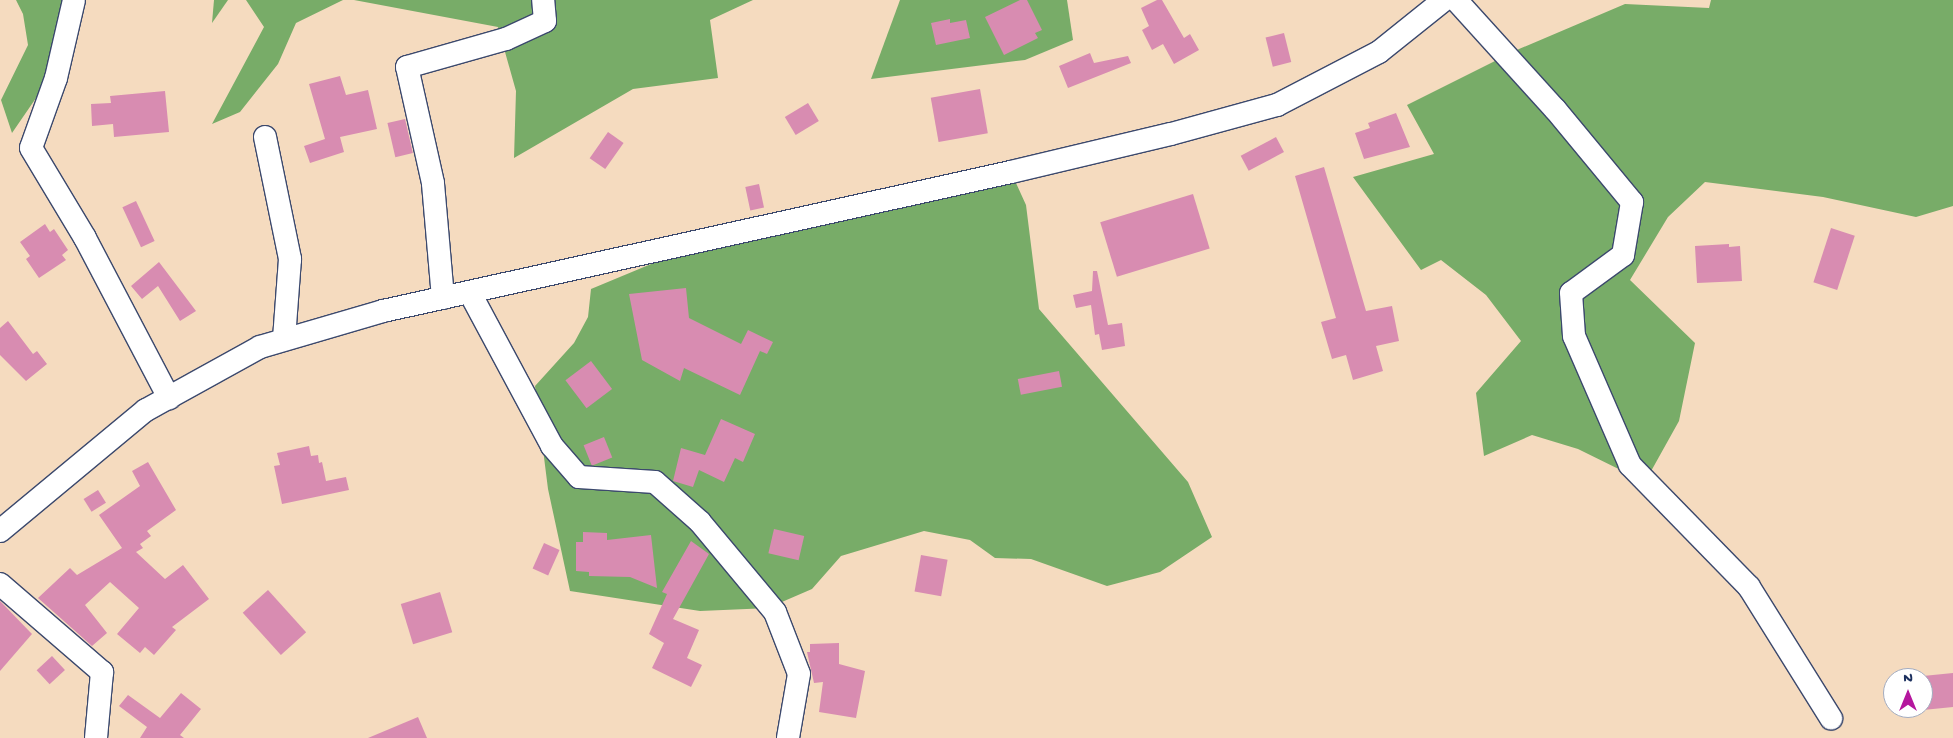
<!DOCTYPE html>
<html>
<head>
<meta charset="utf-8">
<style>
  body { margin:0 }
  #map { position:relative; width:1953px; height:738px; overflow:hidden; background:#f5dbbf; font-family:"Gochi Hand",sans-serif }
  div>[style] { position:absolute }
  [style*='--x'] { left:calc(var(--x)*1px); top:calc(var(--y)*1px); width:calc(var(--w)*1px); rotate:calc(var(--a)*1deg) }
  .forest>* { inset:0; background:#78ac68 }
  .building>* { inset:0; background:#d88cb1; transform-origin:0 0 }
  .roads { filter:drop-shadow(1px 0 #3c496d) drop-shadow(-1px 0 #3c496d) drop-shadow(0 1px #3c496d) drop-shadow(0 -1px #3c496d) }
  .minor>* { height:22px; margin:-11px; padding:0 11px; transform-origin:11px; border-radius:11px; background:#fff }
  span { translate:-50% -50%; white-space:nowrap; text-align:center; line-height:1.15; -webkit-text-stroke:5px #fff; paint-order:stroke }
  .north { position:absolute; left:1883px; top:668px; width:50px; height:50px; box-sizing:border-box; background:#fff; border:1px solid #a4acbf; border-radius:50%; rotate:0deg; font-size:14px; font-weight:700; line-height:20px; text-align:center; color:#1b2f5e }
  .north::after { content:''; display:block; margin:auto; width:18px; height:22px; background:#b5179e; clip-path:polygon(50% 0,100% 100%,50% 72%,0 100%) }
</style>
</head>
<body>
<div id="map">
  <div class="forest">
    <i style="clip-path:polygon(16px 0,77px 0,47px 82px,12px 133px,1px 100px,28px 45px,23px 14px)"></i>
    <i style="clip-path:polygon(214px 0,228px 0,212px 23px)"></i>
    <i style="clip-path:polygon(246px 0,343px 0,296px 23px,278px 64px,240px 112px,212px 124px,264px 27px)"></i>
    <i style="clip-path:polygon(354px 0,753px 0,710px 20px,718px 78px,633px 89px,514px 158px,516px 91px,498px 27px)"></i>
    <i style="clip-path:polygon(900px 0,1067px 0,1073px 40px,1025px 60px,871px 79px)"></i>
    <i style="clip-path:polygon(1711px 0,1953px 0,1953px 206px,1916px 217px,1823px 197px,1705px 182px,1668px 217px,1630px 280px,1695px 343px,1679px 421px,1645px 482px,1578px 449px,1532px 435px,1484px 456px,1476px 393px,1521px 341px,1486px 295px,1441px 260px,1421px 270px,1353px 177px,1434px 154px,1407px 105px,1519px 49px,1625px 4px,1709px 8px)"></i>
    <i style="clip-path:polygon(1011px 172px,1026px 205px,1039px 309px,1188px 482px,1212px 537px,1160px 572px,1107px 586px,1031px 559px,995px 558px,970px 540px,924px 531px,841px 556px,812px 589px,768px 608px,700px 611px,570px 591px,548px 489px,535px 386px,574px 343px,588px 317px,591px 289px,704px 242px)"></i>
  </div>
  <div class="building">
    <i style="clip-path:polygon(1020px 0,1027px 0,1042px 30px,1035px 33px,1038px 38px,1004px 55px,985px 17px)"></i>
    <i style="clip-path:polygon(1157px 0,1162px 0,1184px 38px,1190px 34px,1199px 50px,1174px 64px,1163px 44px,1152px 50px,1142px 30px,1149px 26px,1141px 8px)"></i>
    <i style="clip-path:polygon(950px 19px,950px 23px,966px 20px,970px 38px,936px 45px,931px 23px)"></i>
    <i style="left:1284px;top:33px;width:30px;height:19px;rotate:76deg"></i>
    <i style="clip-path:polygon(1090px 53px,1094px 63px,1128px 56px,1131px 63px,1068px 88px,1059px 66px)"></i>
    <i style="clip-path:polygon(340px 76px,346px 95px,368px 90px,377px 129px,340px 137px,344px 152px,310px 163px,304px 146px,325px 139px,309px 84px)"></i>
    <i style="left:980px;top:89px;width:45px;height:50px;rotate:80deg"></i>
    <i style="clip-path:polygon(165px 91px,169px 132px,114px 137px,113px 124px,92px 126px,91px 104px,111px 103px,110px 96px)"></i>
    <i style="left:808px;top:103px;width:21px;height:27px;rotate:59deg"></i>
    <i style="clip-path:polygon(1396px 113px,1410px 147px,1364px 159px,1355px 133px,1370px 128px,1368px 123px)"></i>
    <i style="left:405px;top:119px;width:35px;height:18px;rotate:77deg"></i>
    <i style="left:608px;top:132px;width:19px;height:32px;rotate:35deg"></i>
    <i style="left:1276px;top:137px;width:17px;height:40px;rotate:62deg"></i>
    <i style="clip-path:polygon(1324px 167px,1366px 311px,1392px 306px,1399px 341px,1376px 346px,1383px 371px,1353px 380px,1346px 355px,1332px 359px,1321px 322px,1336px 318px,1295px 176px)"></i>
    <i style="left:759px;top:184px;width:24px;height:14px;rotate:78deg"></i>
    <i style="left:1193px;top:194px;width:57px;height:97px;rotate:73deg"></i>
    <i style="left:136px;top:201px;width:44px;height:15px;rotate:65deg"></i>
    <i style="clip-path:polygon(45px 224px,50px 232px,54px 229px,68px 250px,62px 255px,66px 260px,39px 278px,26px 259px,30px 256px,20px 242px)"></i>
    <i style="left:1831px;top:228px;width:25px;height:57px;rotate:18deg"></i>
    <i style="clip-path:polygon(1729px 244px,1729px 247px,1740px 246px,1742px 281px,1697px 283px,1695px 246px)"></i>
    <i style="clip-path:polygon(159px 262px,196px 311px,180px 321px,158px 286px,142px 299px,131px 286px)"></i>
    <i style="clip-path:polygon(1093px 271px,1097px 271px,1108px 325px,1122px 323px,1125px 346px,1102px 350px,1099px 334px,1095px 335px,1091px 305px,1076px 308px,1073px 295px,1092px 291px)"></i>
    <i style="clip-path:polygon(686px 288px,689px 318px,741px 344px,748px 330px,773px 342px,767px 354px,760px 351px,740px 395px,684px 368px,680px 381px,642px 360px,629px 294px)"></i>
    <i style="clip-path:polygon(8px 321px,33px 354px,37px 351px,47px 364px,26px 381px,0 355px,0 328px)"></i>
    <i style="left:591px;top:361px;width:35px;height:32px;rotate:53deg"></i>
    <i style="left:1059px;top:371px;width:16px;height:42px;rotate:79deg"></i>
    <i style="clip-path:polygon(721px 419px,755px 434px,743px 462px,735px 458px,724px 482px,699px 470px,693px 487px,673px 481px,681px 448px,705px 455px)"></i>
    <i style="left:604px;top:437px;width:22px;height:22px;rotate:68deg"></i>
    <i style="clip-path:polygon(309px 446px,311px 456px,318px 455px,319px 463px,322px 462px,326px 481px,346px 477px,349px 490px,282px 504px,274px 466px,280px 465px,277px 453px)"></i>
    <i style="clip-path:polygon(148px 462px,176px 510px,147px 531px,151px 536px,140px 544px,143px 548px,136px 552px,165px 579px,183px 565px,209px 599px,172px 627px,176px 630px,154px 655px,145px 647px,140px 653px,117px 634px,139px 608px,110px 582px,85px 605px,107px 633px,92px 646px,38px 598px,70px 568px,77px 575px,122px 548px,99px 515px,140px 486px,132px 471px)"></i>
    <i style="left:98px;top:490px;width:15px;height:17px;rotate:58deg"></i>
    <i style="left:774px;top:529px;width:31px;height:25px;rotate:13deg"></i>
    <i style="clip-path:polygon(583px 532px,607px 533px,607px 540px,651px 535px,657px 588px,630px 577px,589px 576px,589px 572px,576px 571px,576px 542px,583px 542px)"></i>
    <i style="clip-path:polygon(691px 541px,709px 554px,673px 619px,699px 630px,687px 658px,702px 665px,691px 687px,652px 668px,664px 643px,649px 634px,667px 594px,662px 592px)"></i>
    <i style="left:544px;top:543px;width:17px;height:28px;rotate:24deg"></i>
    <i style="left:921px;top:555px;width:27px;height:37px;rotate:10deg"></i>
    <i style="left:268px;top:590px;width:57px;height:34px;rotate:48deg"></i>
    <i style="left:440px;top:592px;width:42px;height:41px;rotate:73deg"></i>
    <i style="clip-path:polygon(0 601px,32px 634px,0 671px)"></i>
    <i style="clip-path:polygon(839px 643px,839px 664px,865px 671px,856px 718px,819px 712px,823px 682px,814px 683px,807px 652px,810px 652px,810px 644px)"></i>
    <i style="left:52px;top:656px;width:19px;height:21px;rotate:47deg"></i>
    <i style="clip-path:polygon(1953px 673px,1953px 707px,1923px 710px,1923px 676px)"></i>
    <i style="clip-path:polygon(181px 693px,201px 709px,180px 735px,184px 738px,140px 738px,147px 727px,119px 706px,128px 695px,160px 718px)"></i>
    <i style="clip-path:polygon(418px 717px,427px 738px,368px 738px)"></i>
  </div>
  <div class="roads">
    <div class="minor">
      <i style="--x:74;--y:0;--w:80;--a:103"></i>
      <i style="--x:56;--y:78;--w:74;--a:109.7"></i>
      <i style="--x:31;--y:148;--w:105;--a:59"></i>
      <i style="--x:85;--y:238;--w:181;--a:62.3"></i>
      <i style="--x:1456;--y:0;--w:147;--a:47.8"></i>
      <i style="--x:1555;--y:109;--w:121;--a:50.4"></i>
      <i style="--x:1632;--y:202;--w:54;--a:99.6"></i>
      <i style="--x:1623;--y:255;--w:64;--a:143.8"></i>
      <i style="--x:1571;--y:293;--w:43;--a:86"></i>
      <i style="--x:1574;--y:336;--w:141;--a:66.5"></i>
      <i style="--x:1630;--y:465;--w:170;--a:45.7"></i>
      <i style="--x:1749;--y:587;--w:155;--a:58"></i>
      <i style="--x:265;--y:137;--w:125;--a:78.4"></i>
      <i style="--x:290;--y:259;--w:80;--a:94.3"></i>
      <i style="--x:470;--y:293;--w:174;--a:61.8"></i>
      <i style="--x:552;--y:446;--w:41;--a:48.9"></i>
      <i style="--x:579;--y:477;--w:76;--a:3.8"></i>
      <i style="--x:655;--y:482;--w:60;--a:41.6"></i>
      <i style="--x:700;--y:522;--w:117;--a:50.2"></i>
      <i style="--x:775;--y:612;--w:66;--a:68.8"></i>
      <i style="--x:799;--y:674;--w:65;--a:99.8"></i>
      <i style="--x:443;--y:298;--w:115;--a:-95"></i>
      <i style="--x:433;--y:183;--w:119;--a:-102.6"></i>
      <i style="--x:407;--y:67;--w:103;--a:-15.8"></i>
      <i style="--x:506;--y:39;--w:43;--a:-24.8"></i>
      <i style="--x:545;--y:21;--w:21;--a:-95"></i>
      <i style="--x:0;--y:531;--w:190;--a:-39.7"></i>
      <i style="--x:146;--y:410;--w:130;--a:-28.9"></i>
      <i style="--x:260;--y:347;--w:128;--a:-16.3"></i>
      <i style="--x:383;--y:311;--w:643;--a:-12.48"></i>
      <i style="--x:1011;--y:172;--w:164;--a:-13.4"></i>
      <i style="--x:1171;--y:134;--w:110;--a:-15.3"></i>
      <i style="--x:1277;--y:105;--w:115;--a:-27.5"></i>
      <i style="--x:1379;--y:52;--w:83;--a:-38.7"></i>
      <i style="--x:0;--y:584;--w:135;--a:40.8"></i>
      <i style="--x:102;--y:672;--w:66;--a:95.2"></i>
    </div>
  </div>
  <div class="north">N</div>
</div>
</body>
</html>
